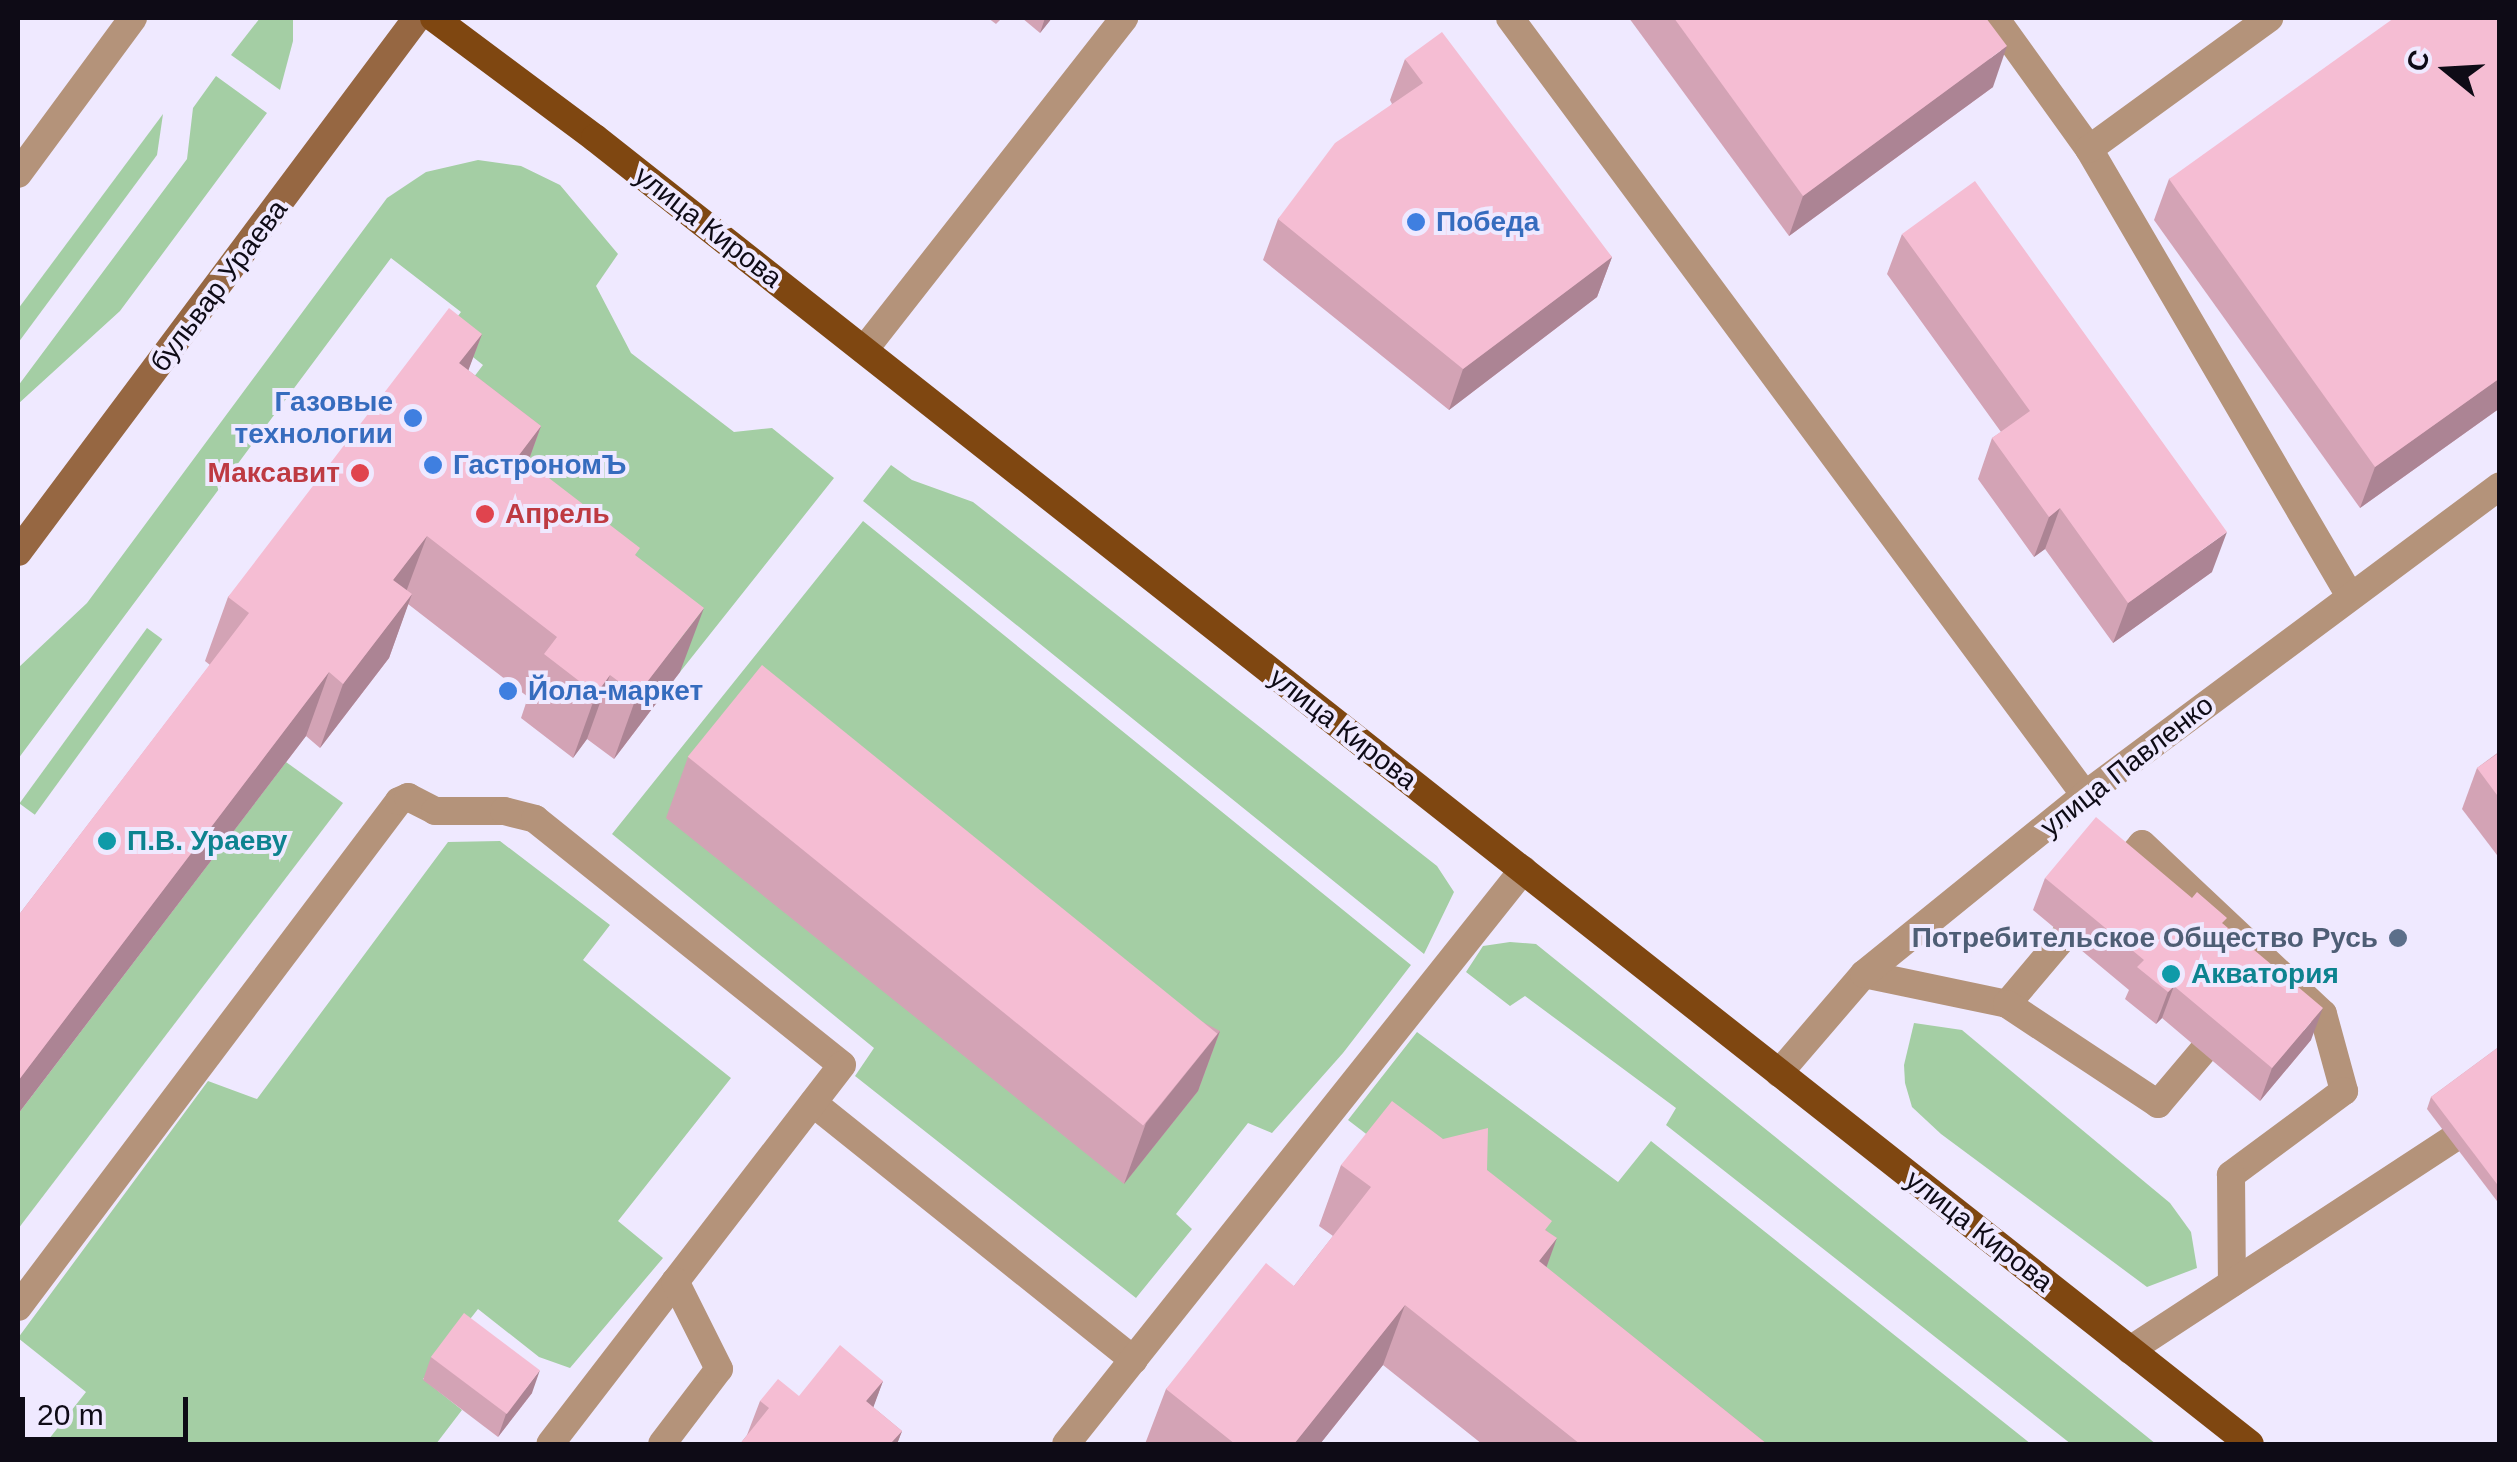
<!DOCTYPE html>
<html>
<head>
<meta charset="utf-8">
<style>
  body { margin:0 }
  #map { position:relative; width:2517px; height:1462px; overflow:hidden; background:#efe9ff; font-family:Arial,sans-serif }
  div>[style] { position:absolute }
  [style*='--x'] { left:calc(var(--x)*1px); top:calc(var(--y)*1px); width:calc(var(--w)*1px); rotate:calc(var(--a)*1deg) }
  .green>* { inset:0; background:#a4cea4; transform-origin:0 0 }
  .service>* { height:28px; margin:-14px; padding:0 14px; transform-origin:14px; border-radius:14px; background:#b4937a }
  .minor>* { height:28px; margin:-14px; padding:0 14px; transform-origin:14px; border-radius:14px; background:#b4937a }
  .secondary>* { height:28px; margin:-14px; padding:0 14px; transform-origin:14px; border-radius:14px; background:#966742 }
  .primary>* { height:28px; margin:-14px; padding:0 14px; transform-origin:14px; border-radius:14px; background:#7f4711 }
  .wall>* { inset:0; background:#d3a3b5 }
  .shaded-wall>* { inset:0; background:#ac8494 }
  .building>* { inset:0; background:#f5bdd3; transform-origin:0 0 }
  .dots>* { width:28px; height:28px; translate:-50% -50%; box-sizing:border-box; border:5px solid #efe9ff; border-radius:50% }
  span { translate:-50% -50%; white-space:nowrap; text-align:center; line-height:1.15; -webkit-text-stroke:8px #efe9ff; paint-order:stroke }
  .shop-label { font-size:28px; color:#366cbe; font-weight:700 }
  .left { translate:0 -50%; text-align:left }
  .right { translate:-100% -50%; text-align:right }
  .street-label { font-size:28px; color:#0e0b16 }
  .health-label { font-size:28px; color:#be3a42; font-weight:700 }
  .culture-label { font-size:28px; color:#0d838f; font-weight:700 }
  .service-label { font-size:28px; color:#4e5e75; font-weight:700 }
  .frame { position:absolute; inset:0; border:20px solid #0e0b16; pointer-events:none }
  .north { position:absolute; left:2397px; top:20px; width:100px; height:100px; -webkit-text-stroke:8px #efe9ff; paint-order:stroke; rotate:288deg; font-size:28px; font-weight:700; line-height:40px; text-align:center; color:#0e0b16 }
  .north::after { content:''; display:block; margin:auto; width:35px; height:45px; background:#0e0b16; clip-path:polygon(50% 0,100% 100%,50% 72%,0 100%) }
  .scale { position:absolute; left:20px; top:1397px; width:168px; height:45px; box-sizing:border-box; border:5px solid #0e0b16; border-top:0; padding-left:12px; font-size:30px; line-height:35px; white-space:nowrap; color:#0e0b16; -webkit-text-stroke:8px #efe9ff; paint-order:stroke }
</style>
</head>
<body>
<div id="map">
  <div class="green">
    <i style="clip-path:polygon(260px 18px,293px 18px,293px 41px,280px 90px,231px 55px)"></i>
    <i style="clip-path:polygon(216px 76px,267px 113px,120px 311px,18px 404px,18px 386px,187px 159px,193px 108px)"></i>
    <i style="clip-path:polygon(163px 114px,157px 155px,18px 343px,18px 309px)"></i>
    <i style="clip-path:polygon(478px 160px,521px 166px,560px 185px,618px 254px,596px 286px,631px 353px,734px 432px,772px 428px,834px 478px,680px 672px,436px 427px,483px 365px,444px 334px,461px 312px,391px 258px,18px 759px,18px 668px,87px 603px,387px 198px,426px 172px)"></i>
    <i style="clip-path:polygon(891px 465px,912px 480px,973px 502px,1437px 866px,1454px 892px,1424px 954px,863px 501px)"></i>
    <i style="clip-path:polygon(863px 521px,1411px 965px,1343px 1053px,1272px 1133px,1248px 1123px,1176px 1214px,1192px 1229px,1136px 1298px,855px 1076px,874px 1048px,612px 834px)"></i>
    <i style="left:147px;top:628px;width:19px;height:217px;rotate:36deg"></i>
    <i style="clip-path:polygon(286px 762px,343px 803px,18px 1229px,18px 1114px)"></i>
    <i style="clip-path:polygon(500px 841px,610px 925px,583px 960px,731px 1078px,618px 1221px,663px 1258px,570px 1368px,539px 1357px,478px 1309px,423px 1379px,462px 1410px,436px 1444px,45px 1444px,86px 1392px,18px 1338px,208px 1081px,257px 1099px,448px 842px)"></i>
    <i style="clip-path:polygon(1510px 942px,1536px 944px,2156px 1444px,2071px 1444px,1666px 1125px,1676px 1108px,1525px 996px,1510px 1006px,1466px 972px,1483px 946px)"></i>
    <i style="clip-path:polygon(1914px 1023px,1962px 1030px,2170px 1203px,2191px 1232px,2197px 1268px,2147px 1287px,1941px 1134px,1912px 1107px,1905px 1083px,1904px 1065px)"></i>
    <i style="clip-path:polygon(1417px 1032px,1618px 1182px,1651px 1141px,2031px 1444px,1670px 1444px,1421px 1176px,1348px 1120px)"></i>
  </div>
  <div class="service">
    <i style="--x:1510;--y:18;--w:967;--a:53.5"></i>
    <i style="--x:1995;--y:18;--w:161;--a:54.3"></i>
    <i style="--x:2089;--y:149;--w:518;--a:59.72"></i>
    <i style="--x:2089;--y:149;--w:223;--a:-36"></i>
    <i style="--x:18;--y:174;--w:194;--a:-53.6"></i>
    <i style="--x:864;--y:350;--w:422;--a:-51.9"></i>
    <i style="--x:1864;--y:974;--w:146;--a:11.8"></i>
    <i style="--x:2007;--y:1004;--w:209;--a:-49.8"></i>
    <i style="--x:2142;--y:844;--w:248;--a:43.2"></i>
    <i style="--x:2323;--y:1014;--w:80;--a:74.7"></i>
    <i style="--x:2344;--y:1091;--w:141;--a:143.4"></i>
    <i style="--x:2231;--y:1175;--w:108;--a:89.5"></i>
    <i style="--x:2007;--y:1004;--w:181;--a:33.5"></i>
    <i style="--x:2158;--y:1104;--w:102;--a:-49.8"></i>
    <i style="--x:813;--y:1103;--w:411;--a:38.7"></i>
    <i style="--x:18;--y:1307;--w:633;--a:-53.02"></i>
    <i style="--x:399;--y:801;--w:10;--a:-24"></i>
    <i style="--x:408;--y:797;--w:30;--a:27"></i>
    <i style="--x:435;--y:811;--w:69;--a:0"></i>
    <i style="--x:504;--y:811;--w:32;--a:14"></i>
    <i style="--x:535;--y:819;--w:393;--a:38.7"></i>
    <i style="--x:842;--y:1065;--w:478;--a:127.6"></i>
    <i style="--x:2130;--y:1350;--w:442;--a:-33.2"></i>
    <i style="--x:662;--y:1444;--w:94;--a:-52.8"></i>
    <i style="--x:719;--y:1369;--w:98;--a:-116.6"></i>
    <i style="--x:1066;--y:1444;--w:734;--a:-51.47"></i>
  </div>
  <div class="minor">
    <i style="--x:1779;--y:1073;--w:130;--a:-49.4"></i>
    <i style="--x:1864;--y:974;--w:284;--a:-39"></i>
    <i style="--x:2085;--y:795;--w:517;--a:-36.67"></i>
  </div>
  <div class="secondary">
    <i style="--x:18;--y:552;--w:667;--a:-53.23"></i>
  </div>
  <div class="primary">
    <i style="--x:434;--y:18;--w:201;--a:36.7"></i>
    <i style="--x:595;--y:138;--w:2108;--a:38.28"></i>
  </div>
  <div class="wall">
    <i style="clip-path:polygon(988px 18px,1002px 18px,996px 24px)"></i>
    <i style="clip-path:polygon(1022px 18px,1052px 18px,1040px 33px)"></i>
    <i style="clip-path:polygon(1629px 18px,1986px 18px,1993px 87px,1789px 236px)"></i>
    <i style="clip-path:polygon(2500px 18px,2500px 408px,2360px 508px,2154px 220px,2169px 179px)"></i>
    <i style="clip-path:polygon(1405px 59px,1612px 257px,1597px 297px,1449px 410px,1263px 260px,1278px 219px,1392px 104px,1390px 100px)"></i>
    <i style="clip-path:polygon(1902px 234px,2212px 572px,2113px 643px,2045px 549px,2034px 557px,1978px 479px,1992px 438px,2001px 432px,1887px 274px)"></i>
    <i style="clip-path:polygon(482px 334px,468px 370px,541px 426px,528px 462px,637px 556px,680px 672px,614px 759px,587px 739px,573px 758px,521px 718px,528px 697px,408px 604px,389px 658px,320px 748px,306px 736px,18px 1114px,18px 916px,210px 665px,205px 661px,228px 597px)"></i>
    <i style="clip-path:polygon(2500px 751px,2500px 859px,2462px 809px,2477px 768px)"></i>
    <i style="clip-path:polygon(688px 757px,1220px 1031px,1198px 1091px,1124px 1184px,666px 818px)"></i>
    <i style="clip-path:polygon(2045px 878px,2224px 925px,2311px 1040px,2260px 1101px,2162px 1018px,2156px 1024px,2125px 999px,2129px 990px,2033px 910px)"></i>
    <i style="clip-path:polygon(2500px 1046px,2500px 1205px,2427px 1109px,2431px 1097px)"></i>
    <i style="clip-path:polygon(1443px 1139px,1487px 1170px,1548px 1232px,1546px 1267px,1767px 1444px,1482px 1444px,1383px 1365px,1320px 1444px,1145px 1444px,1166px 1389px,1294px 1286px,1333px 1236px,1319px 1226px,1341px 1165px)"></i>
    <i style="clip-path:polygon(431px 1357px,532px 1393px,498px 1437px,423px 1380px)"></i>
    <i style="clip-path:polygon(883px 1381px,873px 1407px,902px 1431px,897px 1444px,740px 1444px,747px 1435px,760px 1401px,799px 1396px)"></i>
  </div>
  <div class="shaded-wall">
    <i style="clip-path:polygon(1045px 18px,1052px 18px,1040px 33px)"></i>
    <i style="clip-path:polygon(2007px 46px,1993px 87px,1789px 236px,1803px 196px)"></i>
    <i style="clip-path:polygon(1612px 257px,1597px 297px,1449px 410px,1463px 369px)"></i>
    <i style="clip-path:polygon(482px 334px,458px 398px,459px 363px)"></i>
    <i style="clip-path:polygon(2500px 378px,2500px 408px,2360px 508px,2375px 467px)"></i>
    <i style="clip-path:polygon(541px 426px,518px 490px,519px 455px)"></i>
    <i style="clip-path:polygon(2060px 508px,2045px 549px,2034px 557px,2049px 517px)"></i>
    <i style="clip-path:polygon(2227px 532px,2212px 572px,2113px 643px,2128px 603px)"></i>
    <i style="clip-path:polygon(427px 536px,403px 600px,393px 580px)"></i>
    <i style="clip-path:polygon(412px 594px,389px 658px,320px 748px,343px 684px)"></i>
    <i style="clip-path:polygon(704px 608px,680px 672px,614px 759px,637px 695px)"></i>
    <i style="clip-path:polygon(329px 672px,306px 736px,18px 1114px,18px 1081px)"></i>
    <i style="clip-path:polygon(610px 675px,587px 739px,573px 758px,596px 694px)"></i>
    <i style="clip-path:polygon(2174px 986px,2162px 1018px,2156px 1024px,2168px 992px)"></i>
    <i style="clip-path:polygon(2323px 1008px,2311px 1040px,2260px 1101px,2272px 1068px)"></i>
    <i style="clip-path:polygon(1220px 1031px,1198px 1091px,1124px 1184px,1146px 1123px)"></i>
    <i style="clip-path:polygon(1557px 1238px,1535px 1299px,1539px 1261px)"></i>
    <i style="clip-path:polygon(1405px 1305px,1383px 1365px,1320px 1444px,1294px 1444px)"></i>
    <i style="clip-path:polygon(540px 1370px,532px 1393px,498px 1437px,506px 1414px)"></i>
    <i style="clip-path:polygon(883px 1381px,861px 1441px,866px 1401px)"></i>
    <i style="clip-path:polygon(902px 1431px,897px 1444px,890px 1444px)"></i>
  </div>
  <div class="building">
    <i style="clip-path:polygon(1674px 18px,1986px 18px,2007px 46px,1803px 196px)"></i>
    <i style="clip-path:polygon(2394px 18px,2500px 18px,2500px 378px,2375px 467px,2169px 179px)"></i>
    <i style="clip-path:polygon(1442px 32px,1612px 257px,1463px 369px,1278px 219px,1335px 143px,1423px 83px,1405px 59px)"></i>
    <i style="clip-path:polygon(1975px 181px,2227px 532px,2128px 603px,2060px 508px,2049px 517px,1992px 438px,2030px 411px,1902px 234px)"></i>
    <i style="clip-path:polygon(449px 308px,482px 334px,459px 363px,541px 426px,519px 455px,640px 548px,635px 555px,704px 608px,637px 695px,610px 675px,596px 694px,544px 654px,557px 637px,427px 536px,393px 580px,412px 594px,343px 684px,329px 672px,18px 1081px,18px 916px,249px 613px,228px 597px)"></i>
    <i style="left:762px;top:665px;width:586px;height:118px;rotate:39deg"></i>
    <i style="clip-path:polygon(2500px 752px,2500px 799px,2477px 768px)"></i>
    <i style="clip-path:polygon(2096px 817px,2192px 898px,2197px 892px,2227px 918px,2222px 923px,2323px 1008px,2272px 1068px,2174px 986px,2168px 992px,2137px 967px,2144px 960px,2045px 878px)"></i>
    <i style="clip-path:polygon(2500px 1046px,2500px 1188px,2431px 1097px)"></i>
    <i style="clip-path:polygon(1392px 1101px,1443px 1139px,1488px 1128px,1487px 1170px,1552px 1221px,1545px 1230px,1557px 1238px,1539px 1261px,1767px 1444px,1580px 1444px,1405px 1305px,1294px 1444px,1235px 1444px,1166px 1389px,1266px 1263px,1294px 1286px,1371px 1187px,1341px 1165px)"></i>
    <i style="left:464px;top:1313px;width:95px;height:55px;rotate:37deg"></i>
    <i style="clip-path:polygon(840px 1345px,883px 1381px,866px 1401px,902px 1431px,890px 1444px,740px 1444px,769px 1408px,760px 1401px,778px 1379px,799px 1396px)"></i>
  </div>
  <div class="dots">
    <i style="left:1416px;top:222px;background:#3f7fe0"></i>
    <i style="left:413px;top:418px;background:#3f7fe0"></i>
    <i style="left:433px;top:465px;background:#3f7fe0"></i>
    <i style="left:360px;top:473px;background:#e0444e"></i>
    <i style="left:485px;top:514px;background:#e0444e"></i>
    <i style="left:508px;top:691px;background:#3f7fe0"></i>
    <i style="left:107px;top:841px;background:#0f9aa8"></i>
    <i style="left:2398px;top:938px;background:#5c6f8a"></i>
    <i style="left:2171px;top:974px;background:#0f9aa8"></i>
  </div>
  <div class="shop-label">
    <span class="left" style="left:1436px;top:222px">Победа</span>
    <span class="right" style="left:393px;top:418px">Газовые<br>технологии</span>
    <span class="left" style="left:453px;top:465px">ГастрономЪ</span>
    <span class="left" style="left:528px;top:691px">Йола-маркет</span>
  </div>
  <div class="street-label">
    <span style="left:708px;top:227px;rotate:38deg">улица Кирова</span>
    <span style="left:219px;top:286px;rotate:-53deg">бульвар Ураева</span>
    <span style="left:1343px;top:729px;rotate:38deg">улица Кирова</span>
    <span style="left:2127px;top:766px;rotate:-38deg">улица Павленко</span>
    <span style="left:1979px;top:1231px;rotate:38deg">улица Кирова</span>
  </div>
  <div class="health-label">
    <span class="right" style="left:340px;top:473px">Максавит</span>
    <span class="left" style="left:505px;top:514px">Апрель</span>
  </div>
  <div class="culture-label">
    <span class="left" style="left:127px;top:841px">П.В. Ураеву</span>
    <span class="left" style="left:2191px;top:974px">Акватория</span>
  </div>
  <div class="service-label">
    <span class="right" style="left:2378px;top:938px">Потребительское Общество Русь</span>
  </div>
  <div class="frame"></div>
  <div class="north">С</div>
  <div class="scale">20 m</div>
</div>
</body>
</html>
